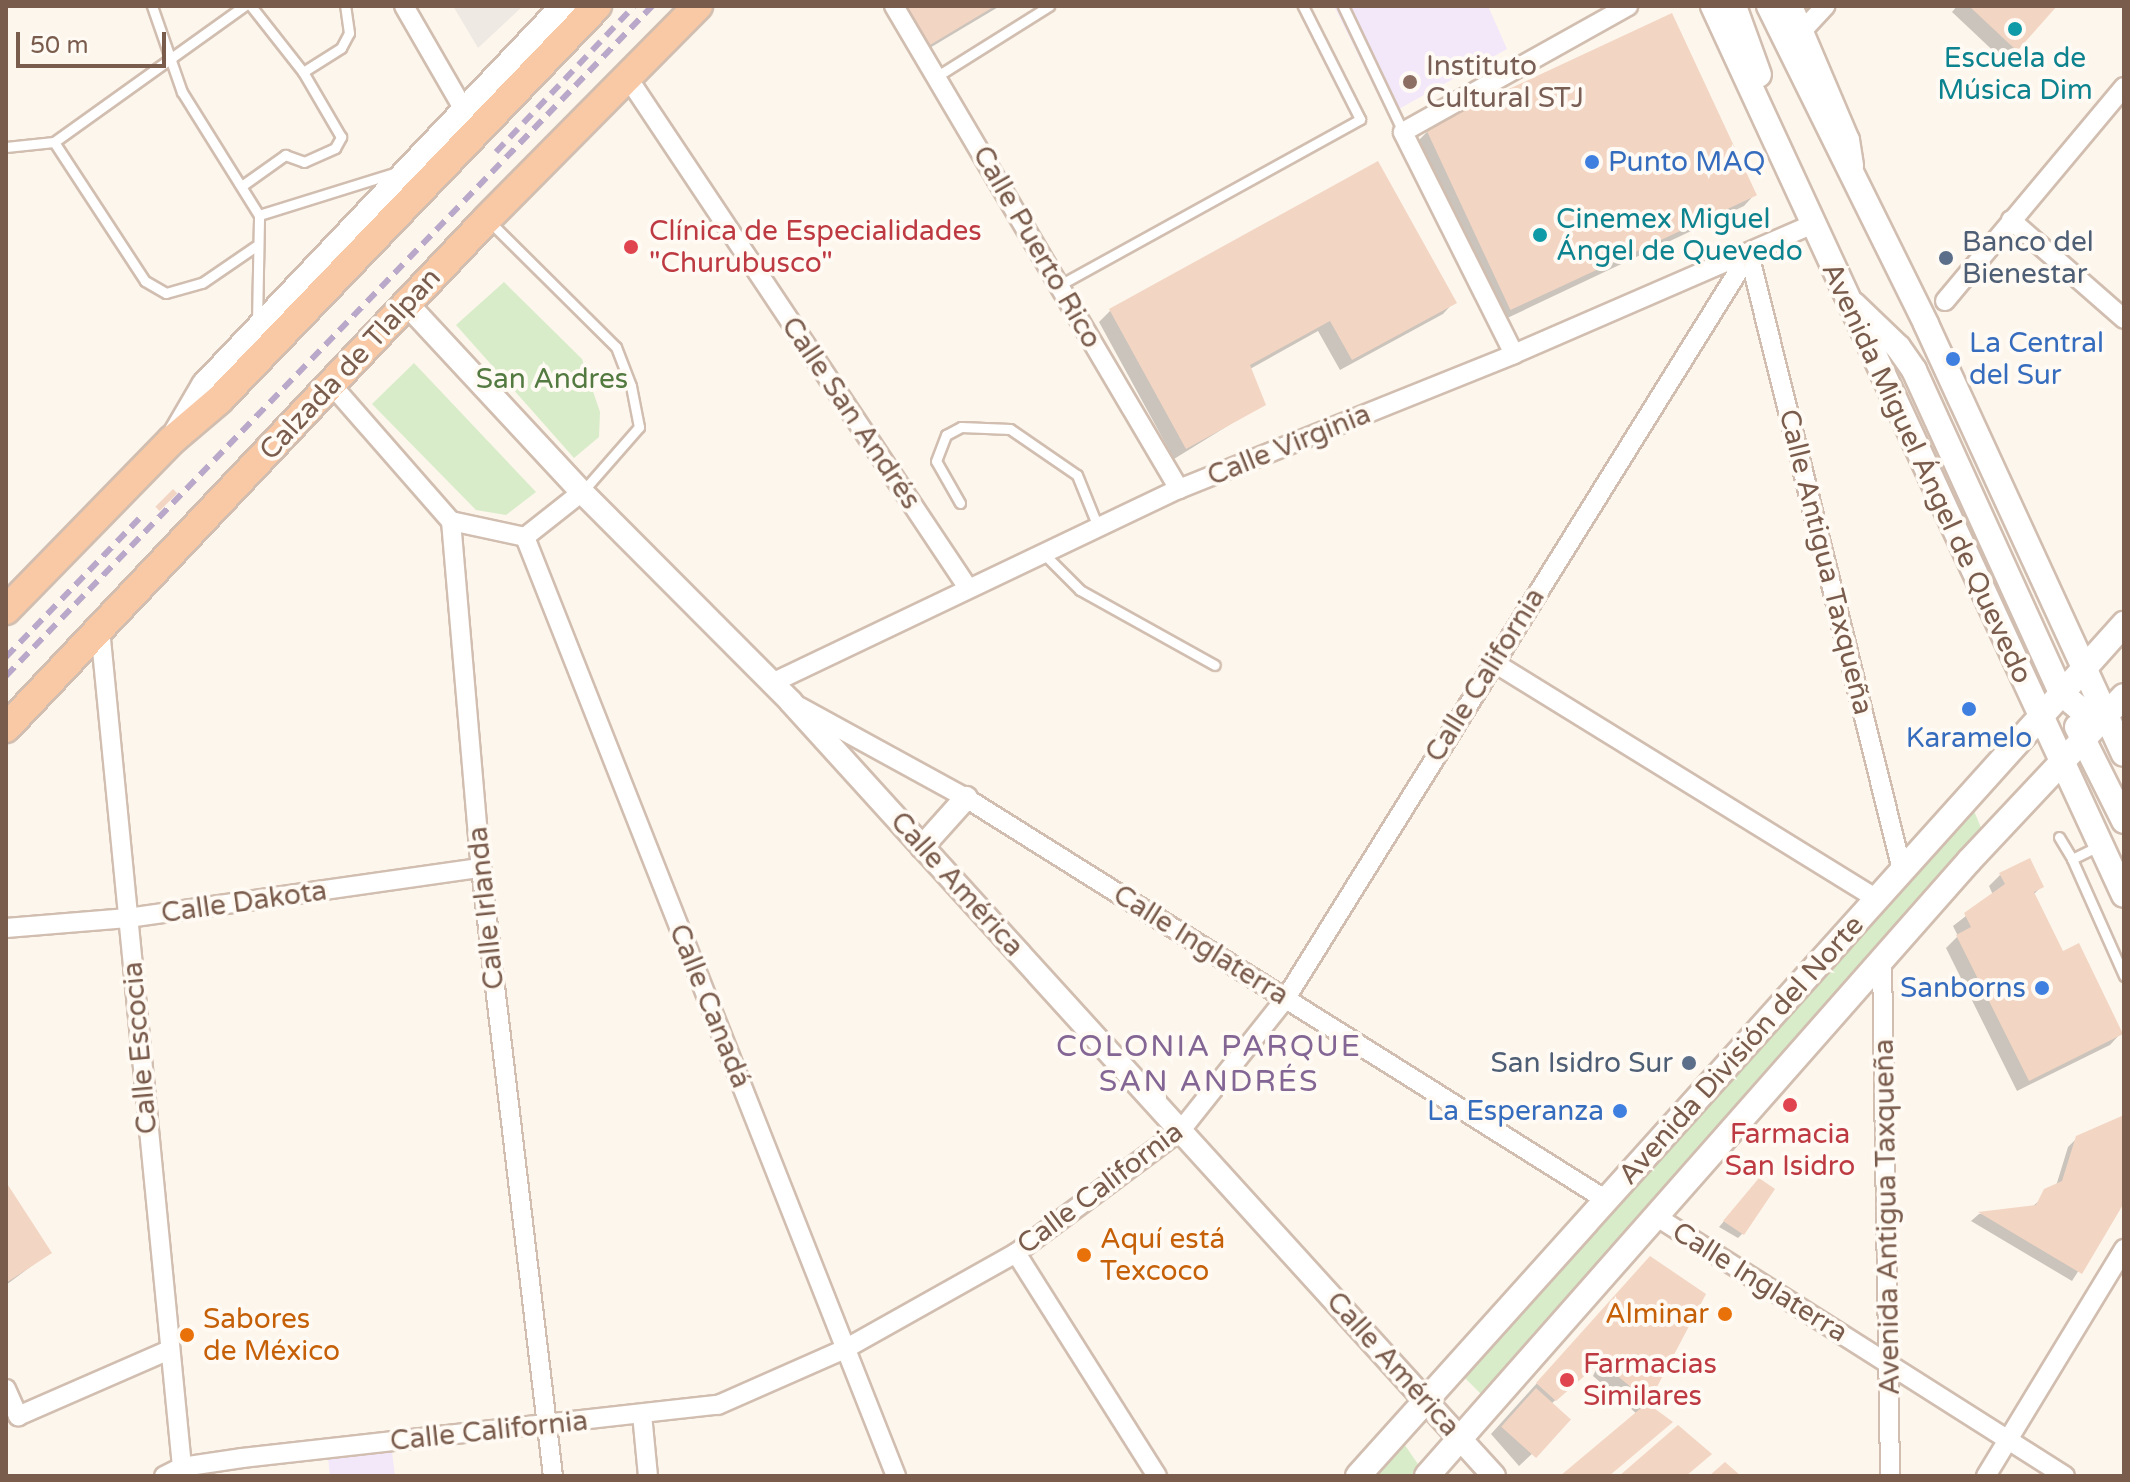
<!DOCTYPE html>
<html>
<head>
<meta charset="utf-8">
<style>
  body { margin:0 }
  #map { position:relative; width:2130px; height:1482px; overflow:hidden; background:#fdf6ec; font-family:"Varela Round",sans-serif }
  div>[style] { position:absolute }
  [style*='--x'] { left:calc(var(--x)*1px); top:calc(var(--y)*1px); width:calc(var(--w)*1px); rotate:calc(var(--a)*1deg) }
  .industrial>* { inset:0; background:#efe9e4 }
  .education>* { inset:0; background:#f3e8fa }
  .green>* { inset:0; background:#d8ecc9 }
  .shadow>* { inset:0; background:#0003 }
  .building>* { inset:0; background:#f3d5c3; transform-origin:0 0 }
  .roads { filter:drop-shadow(2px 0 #d1beb0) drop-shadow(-2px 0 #d1beb0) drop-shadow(0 2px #d1beb0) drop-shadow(0 -2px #d1beb0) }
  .service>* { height:9px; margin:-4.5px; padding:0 4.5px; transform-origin:4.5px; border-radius:4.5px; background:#fff }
  .minor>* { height:18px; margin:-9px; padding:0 9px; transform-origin:9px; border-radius:9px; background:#fff }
  .tertiary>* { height:22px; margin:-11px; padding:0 11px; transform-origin:11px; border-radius:11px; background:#fff }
  .secondary>* { height:24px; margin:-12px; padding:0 12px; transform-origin:12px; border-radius:12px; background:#fff }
  .trunk>* { height:28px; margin:-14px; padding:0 14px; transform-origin:14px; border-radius:14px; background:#f9c8a4 }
  .rail>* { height:6px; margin-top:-3px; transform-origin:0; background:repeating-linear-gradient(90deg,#b9a8c9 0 12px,transparent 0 20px) }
  .dots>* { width:22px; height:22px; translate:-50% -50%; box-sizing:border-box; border:4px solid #fffaf3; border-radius:50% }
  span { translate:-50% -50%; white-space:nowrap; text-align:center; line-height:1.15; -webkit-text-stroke:8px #fffaf3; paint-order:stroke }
  .culture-label { font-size:28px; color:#0d838f }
  .left { translate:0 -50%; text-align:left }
  .education-label { font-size:28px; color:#785e54 }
  .shop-label { font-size:28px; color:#366cbe }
  .right { translate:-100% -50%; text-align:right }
  .health-label { font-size:28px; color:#be3a42 }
  .service-label { font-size:28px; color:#4e5e75 }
  .street-label { font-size:28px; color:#7a5c4d }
  .park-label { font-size:28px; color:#537a41 }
  .food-label { font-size:28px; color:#c56008 }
  .neighbourhood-label { font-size:30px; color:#846695; letter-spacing:2px }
  .frame { position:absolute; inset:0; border:8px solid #7a5c4d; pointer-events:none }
  .scale { position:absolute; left:16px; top:32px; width:150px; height:36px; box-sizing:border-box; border:4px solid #7a5c4d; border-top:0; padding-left:10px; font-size:24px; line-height:28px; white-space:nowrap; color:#7a5c4d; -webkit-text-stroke:6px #fffaf3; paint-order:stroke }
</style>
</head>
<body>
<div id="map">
  <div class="industrial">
    <i style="clip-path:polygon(453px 6px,523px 6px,478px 48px)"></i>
  </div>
  <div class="education">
    <i style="clip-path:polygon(1334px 6px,1488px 6px,1507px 49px,1388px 115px)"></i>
    <i style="clip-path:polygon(392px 1452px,395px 1476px,330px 1476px,328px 1457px)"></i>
  </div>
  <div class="green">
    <i style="clip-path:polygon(504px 282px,582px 359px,600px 412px,599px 437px,574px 458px,456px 325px)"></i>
    <i style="clip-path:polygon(414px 363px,536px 492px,506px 515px,476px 510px,372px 404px)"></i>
    <i style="clip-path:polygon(1974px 811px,1982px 830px,1484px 1397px,1465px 1378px)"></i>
    <i style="clip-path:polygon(1402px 1441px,1420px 1467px,1411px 1476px,1371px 1476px)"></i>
  </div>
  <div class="shadow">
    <i style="clip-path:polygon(888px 6px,1000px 6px,918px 55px)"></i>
    <i style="clip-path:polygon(1957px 6px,2054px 6px,2004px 61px,1952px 12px)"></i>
    <i style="clip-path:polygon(1428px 131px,1755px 194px,1744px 206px,1501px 321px,1416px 143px)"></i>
    <i style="clip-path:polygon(1454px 302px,1443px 314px,1340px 370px,1318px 331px,1250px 369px,1263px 404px,1174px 459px,1099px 322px,1110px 311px)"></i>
    <i style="clip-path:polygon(2000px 875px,2042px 886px,2033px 895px,2062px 953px,2121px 1033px,2110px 1045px,2017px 1091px,1946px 948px,1958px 936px,1953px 926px,1993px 895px,1989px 886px)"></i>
    <i style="clip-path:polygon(2124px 1117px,2124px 1199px,2072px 1281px,1971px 1221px,1979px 1214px,2032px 1207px,2056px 1186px,2068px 1147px,2077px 1138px)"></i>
    <i style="clip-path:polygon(6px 1186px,49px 1253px,6px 1285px)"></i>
    <i style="clip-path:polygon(1754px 1186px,1743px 1233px,1738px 1238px,1719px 1227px)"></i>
    <i style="clip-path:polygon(1642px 1267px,1703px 1294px,1644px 1404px,1670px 1423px,1608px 1476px,1563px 1476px,1637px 1414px,1593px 1376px,1601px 1359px,1551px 1404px,1560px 1428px,1519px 1466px,1491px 1434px)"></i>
  </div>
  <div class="building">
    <i style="clip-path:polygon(906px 6px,995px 6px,930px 45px)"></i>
    <i style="clip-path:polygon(1969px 6px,2057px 6px,2017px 51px)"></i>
    <i style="left:1672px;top:13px;width:201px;height:272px;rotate:65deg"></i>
    <i style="clip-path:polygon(1378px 161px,1457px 303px,1352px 360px,1330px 321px,1250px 365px,1266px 405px,1186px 449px,1109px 309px)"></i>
    <i style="left:173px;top:489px;width:6px;height:25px;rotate:45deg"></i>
    <i style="clip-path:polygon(2030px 858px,2044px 887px,2034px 892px,2063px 951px,2079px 943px,2123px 1034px,2029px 1081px,1956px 935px,1971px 927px,1964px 913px,2005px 884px,1999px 873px)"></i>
    <i style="clip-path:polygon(2124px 1115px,2124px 1203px,2082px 1274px,1978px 1212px,2036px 1205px,2044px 1189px,2062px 1181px,2076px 1136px)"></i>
    <i style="clip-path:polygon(1759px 1178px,1775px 1189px,1744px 1235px,1723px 1221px)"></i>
    <i style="clip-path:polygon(6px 1182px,52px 1253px,6px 1283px)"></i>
    <i style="clip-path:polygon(1650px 1256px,1706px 1294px,1649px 1402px,1603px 1364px,1608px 1355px,1556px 1401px,1536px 1383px)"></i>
    <i style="left:1536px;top:1388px;width:47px;height:52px;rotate:42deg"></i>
    <i style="clip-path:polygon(1647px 1403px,1673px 1422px,1609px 1476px,1560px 1476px)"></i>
    <i style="clip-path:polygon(1678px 1425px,1712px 1454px,1686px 1476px,1619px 1476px)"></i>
    <i style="clip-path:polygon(1725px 1462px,1741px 1476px,1709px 1476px)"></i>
  </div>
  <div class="roads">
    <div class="service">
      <i style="--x:152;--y:6;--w:91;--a:70.8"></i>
      <i style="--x:182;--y:92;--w:145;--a:58"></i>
      <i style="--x:259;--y:215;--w:141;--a:-17.3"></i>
      <i style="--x:1343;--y:6;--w:140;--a:64.5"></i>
      <i style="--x:303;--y:72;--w:45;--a:-32.3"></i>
      <i style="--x:341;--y:48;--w:17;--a:-62"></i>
      <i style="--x:349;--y:33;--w:27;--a:-98"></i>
      <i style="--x:939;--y:75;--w:130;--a:-32.1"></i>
      <i style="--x:54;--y:142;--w:166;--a:56.8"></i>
      <i style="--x:145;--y:281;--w:24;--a:30"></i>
      <i style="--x:166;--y:293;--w:37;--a:-16"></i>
      <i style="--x:202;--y:283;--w:65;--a:-34.4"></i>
      <i style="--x:6;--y:147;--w:48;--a:-5.9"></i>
      <i style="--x:54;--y:142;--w:234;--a:-35.6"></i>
      <i style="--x:243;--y:185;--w:52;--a:-35.5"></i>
      <i style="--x:285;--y:155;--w:20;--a:20"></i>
      <i style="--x:304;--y:162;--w:34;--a:-24"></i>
      <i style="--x:335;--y:148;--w:13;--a:-61"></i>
      <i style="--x:341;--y:137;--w:75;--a:-120.3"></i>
      <i style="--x:303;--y:72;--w:84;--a:-128.2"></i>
      <i style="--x:489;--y:221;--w:179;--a:44.8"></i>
      <i style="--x:616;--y:347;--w:42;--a:69"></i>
      <i style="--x:631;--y:386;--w:42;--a:79"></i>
      <i style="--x:639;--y:427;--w:86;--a:131.2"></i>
      <i style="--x:1058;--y:286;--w:345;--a:-28.9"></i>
      <i style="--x:1360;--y:119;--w:127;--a:-116.8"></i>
      <i style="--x:257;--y:323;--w:108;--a:-88.9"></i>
      <i style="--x:960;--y:503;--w:48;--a:-119.7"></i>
      <i style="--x:936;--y:461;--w:28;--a:-69"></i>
      <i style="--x:946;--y:435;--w:17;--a:-28"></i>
      <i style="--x:961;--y:427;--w:49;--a:2.3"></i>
      <i style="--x:1010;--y:429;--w:81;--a:34.5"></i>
      <i style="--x:1077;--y:475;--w:56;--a:68"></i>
      <i style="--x:1043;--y:553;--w:52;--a:45"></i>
      <i style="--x:1080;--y:590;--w:154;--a:29.1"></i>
      <i style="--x:2059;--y:837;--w:26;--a:59"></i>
      <i style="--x:2072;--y:859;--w:32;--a:-26"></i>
      <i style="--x:2072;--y:859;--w:128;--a:66"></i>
    </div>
    <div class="minor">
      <i style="--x:404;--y:6;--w:120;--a:60"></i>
      <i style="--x:894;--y:6;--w:561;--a:59.46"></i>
      <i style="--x:1803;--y:30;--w:33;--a:-47"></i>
      <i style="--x:628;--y:78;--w:613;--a:56.31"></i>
      <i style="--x:2011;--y:220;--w:150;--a:41.2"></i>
      <i style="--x:1749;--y:254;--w:635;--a:76.05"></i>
      <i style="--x:1945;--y:301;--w:279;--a:-50.1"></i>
      <i style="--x:1514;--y:354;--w:248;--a:-116.6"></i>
      <i style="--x:1403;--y:132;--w:258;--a:-29.2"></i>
      <i style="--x:330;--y:383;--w:184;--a:48.8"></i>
      <i style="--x:451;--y:521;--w:348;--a:85.1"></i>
      <i style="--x:481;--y:868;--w:612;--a:83.25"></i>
      <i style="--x:451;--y:521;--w:76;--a:12.2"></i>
      <i style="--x:525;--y:537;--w:73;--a:-38.3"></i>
      <i style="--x:525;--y:537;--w:1010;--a:68.44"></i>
      <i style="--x:100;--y:629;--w:842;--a:84.41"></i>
      <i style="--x:1493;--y:662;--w:451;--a:31.7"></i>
      <i style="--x:772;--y:683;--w:451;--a:-25.5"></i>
      <i style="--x:1179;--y:489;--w:361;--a:-21.9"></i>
      <i style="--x:1514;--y:354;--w:326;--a:-23.5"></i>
      <i style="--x:800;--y:707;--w:189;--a:28.7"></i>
      <i style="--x:966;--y:798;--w:756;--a:32.13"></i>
      <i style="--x:6;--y:928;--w:122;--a:-4.7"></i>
      <i style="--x:128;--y:918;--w:357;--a:-8.1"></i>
      <i style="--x:1882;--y:959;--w:517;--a:89.11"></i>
      <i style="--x:1657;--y:1217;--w:483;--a:32.4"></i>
      <i style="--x:1016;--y:1253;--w:264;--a:57.7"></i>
      <i style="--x:6;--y:1389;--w:30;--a:66"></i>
      <i style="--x:18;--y:1416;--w:165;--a:-23.6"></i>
      <i style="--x:642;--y:1414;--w:62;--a:84.5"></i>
      <i style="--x:164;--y:1476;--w:20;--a:-27"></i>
      <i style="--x:182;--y:1467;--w:61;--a:-8.5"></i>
      <i style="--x:242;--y:1458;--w:479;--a:-6.4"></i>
      <i style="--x:718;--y:1405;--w:139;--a:-23.8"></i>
      <i style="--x:845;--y:1349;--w:196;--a:-29.3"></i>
      <i style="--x:1016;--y:1253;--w:206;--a:-36.7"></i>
      <i style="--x:1181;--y:1130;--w:169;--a:-51.5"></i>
      <i style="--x:1286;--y:998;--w:876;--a:-58.11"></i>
      <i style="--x:1986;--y:1476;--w:266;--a:-58.7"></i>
    </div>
    <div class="tertiary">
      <i style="--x:1791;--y:6;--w:146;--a:67"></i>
      <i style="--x:1848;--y:140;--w:26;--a:81"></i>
      <i style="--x:407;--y:304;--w:257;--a:47.1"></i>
      <i style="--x:582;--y:492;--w:295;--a:45.1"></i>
      <i style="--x:790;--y:701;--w:1047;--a:47.75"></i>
      <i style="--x:922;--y:847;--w:66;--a:-48.1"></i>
    </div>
    <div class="secondary">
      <i style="--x:1713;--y:6;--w:979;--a:65.19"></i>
      <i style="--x:1734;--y:6;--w:73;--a:70.1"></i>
      <i style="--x:1769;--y:6;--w:355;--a:63.7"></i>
      <i style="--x:1926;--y:324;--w:473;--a:65.3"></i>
      <i style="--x:1854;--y:305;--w:61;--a:43.7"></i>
      <i style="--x:1898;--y:347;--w:28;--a:55"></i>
      <i style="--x:1914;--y:370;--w:355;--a:65.5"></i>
      <i style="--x:2061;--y:693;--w:25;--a:40"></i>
      <i style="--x:2080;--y:709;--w:27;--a:10"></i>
      <i style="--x:176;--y:433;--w:56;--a:-59.7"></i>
      <i style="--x:204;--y:385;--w:522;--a:-46.55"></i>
      <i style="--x:2077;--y:727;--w:105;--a:63.4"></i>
      <i style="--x:1358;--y:1476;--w:1146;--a:-48.04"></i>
      <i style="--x:1427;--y:1476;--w:820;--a:-48.61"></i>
      <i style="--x:1969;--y:861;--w:226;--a:-46.8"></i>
    </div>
    <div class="trunk">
      <i style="--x:6;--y:610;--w:238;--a:-45.7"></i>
      <i style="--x:172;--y:440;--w:62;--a:-40.4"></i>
      <i style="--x:219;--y:400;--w:546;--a:-46.19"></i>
      <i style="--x:6;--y:728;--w:700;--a:-46.62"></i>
      <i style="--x:487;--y:219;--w:300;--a:-45.3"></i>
    </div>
  </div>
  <div class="rail">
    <i style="--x:496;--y:152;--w:201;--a:-46.6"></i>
    <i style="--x:6;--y:657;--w:192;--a:-46.1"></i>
    <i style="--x:6;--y:676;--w:931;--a:-46.04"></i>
  </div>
  <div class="dots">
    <i style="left:2015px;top:29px;background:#0f9aa8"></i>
    <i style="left:1410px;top:82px;background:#8d6e63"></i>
    <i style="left:1592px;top:162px;background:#3f7fe0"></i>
    <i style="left:1540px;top:235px;background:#0f9aa8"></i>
    <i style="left:631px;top:247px;background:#e0444e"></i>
    <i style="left:1946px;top:258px;background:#5c6f8a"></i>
    <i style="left:1953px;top:359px;background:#3f7fe0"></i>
    <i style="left:1969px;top:709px;background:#3f7fe0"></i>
    <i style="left:2042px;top:988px;background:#3f7fe0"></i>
    <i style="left:1689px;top:1063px;background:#5c6f8a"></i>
    <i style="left:1790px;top:1105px;background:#e0444e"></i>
    <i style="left:1620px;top:1111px;background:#3f7fe0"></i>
    <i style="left:1084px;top:1255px;background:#e8710a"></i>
    <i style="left:1725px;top:1314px;background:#e8710a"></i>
    <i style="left:187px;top:1335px;background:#e8710a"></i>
    <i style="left:1567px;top:1380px;background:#e0444e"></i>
  </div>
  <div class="culture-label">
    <span style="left:2015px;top:74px">Escuela de<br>Música Dim</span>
    <span class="left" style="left:1556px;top:235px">Cinemex Miguel<br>Ángel de Quevedo</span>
  </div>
  <div class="education-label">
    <span class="left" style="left:1426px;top:82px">Instituto<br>Cultural STJ</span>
  </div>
  <div class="shop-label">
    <span class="left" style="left:1608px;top:162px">Punto MAQ</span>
    <span class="left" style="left:1969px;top:359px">La Central<br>del Sur</span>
    <span style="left:1969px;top:738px">Karamelo</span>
    <span class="right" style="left:2026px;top:988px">Sanborns</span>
    <span class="right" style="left:1604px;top:1111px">La Esperanza</span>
  </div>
  <div class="health-label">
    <span class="left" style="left:649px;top:247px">Clínica de Especialidades<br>"Churubusco"</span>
    <span style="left:1790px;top:1150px">Farmacia<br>San Isidro</span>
    <span class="left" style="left:1583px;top:1380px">Farmacias<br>Similares</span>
  </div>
  <div class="service-label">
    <span class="left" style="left:1962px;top:258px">Banco del<br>Bienestar</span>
    <span class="right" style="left:1673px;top:1063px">San Isidro Sur</span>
  </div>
  <div class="street-label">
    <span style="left:1037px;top:247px;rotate:60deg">Calle Puerto Rico</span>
    <span style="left:350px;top:364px;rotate:-47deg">Calzada de Tlalpan</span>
    <span style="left:851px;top:413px;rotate:56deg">Calle San Andrés</span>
    <span style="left:1289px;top:445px;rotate:-22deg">Calle Virginia</span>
    <span style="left:1927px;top:473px;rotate:65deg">Avenida Miguel Ángel de Quevedo</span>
    <span style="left:1826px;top:562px;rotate:76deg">Calle Antigua Taxqueña</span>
    <span style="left:1485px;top:675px;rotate:-58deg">Calle California</span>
    <span style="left:957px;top:884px;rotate:48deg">Calle América</span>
    <span style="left:244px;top:902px;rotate:-8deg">Calle Dakota</span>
    <span style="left:486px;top:908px;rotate:-96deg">Calle Irlanda</span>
    <span style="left:1201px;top:945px;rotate:32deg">Calle Inglaterra</span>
    <span style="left:710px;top:1006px;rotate:68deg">Calle Canadá</span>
    <span style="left:140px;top:1048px;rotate:-95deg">Calle Escocia</span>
    <span style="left:1741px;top:1050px;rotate:-48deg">Avenida División del Norte</span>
    <span style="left:1100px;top:1188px;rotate:-37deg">Calle California</span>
    <span style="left:1887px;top:1217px;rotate:-91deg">Avenida Antigua Taxqueña</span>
    <span style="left:1760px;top:1282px;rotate:32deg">Calle Inglaterra</span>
    <span style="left:1393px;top:1364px;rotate:48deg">Calle América</span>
    <span style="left:489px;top:1431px;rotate:-6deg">Calle California</span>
  </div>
  <div class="park-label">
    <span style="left:552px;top:379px">San Andres</span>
  </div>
  <div class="food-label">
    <span class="left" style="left:1100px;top:1255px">Aquí está<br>Texcoco</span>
    <span class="right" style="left:1709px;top:1314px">Alminar</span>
    <span class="left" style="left:203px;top:1335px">Sabores<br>de México</span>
  </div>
  <div class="neighbourhood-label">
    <span style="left:1209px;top:1064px">COLONIA PARQUE<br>SAN ANDRÉS</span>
  </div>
  <div class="frame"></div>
  <div class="scale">50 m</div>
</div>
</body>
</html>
